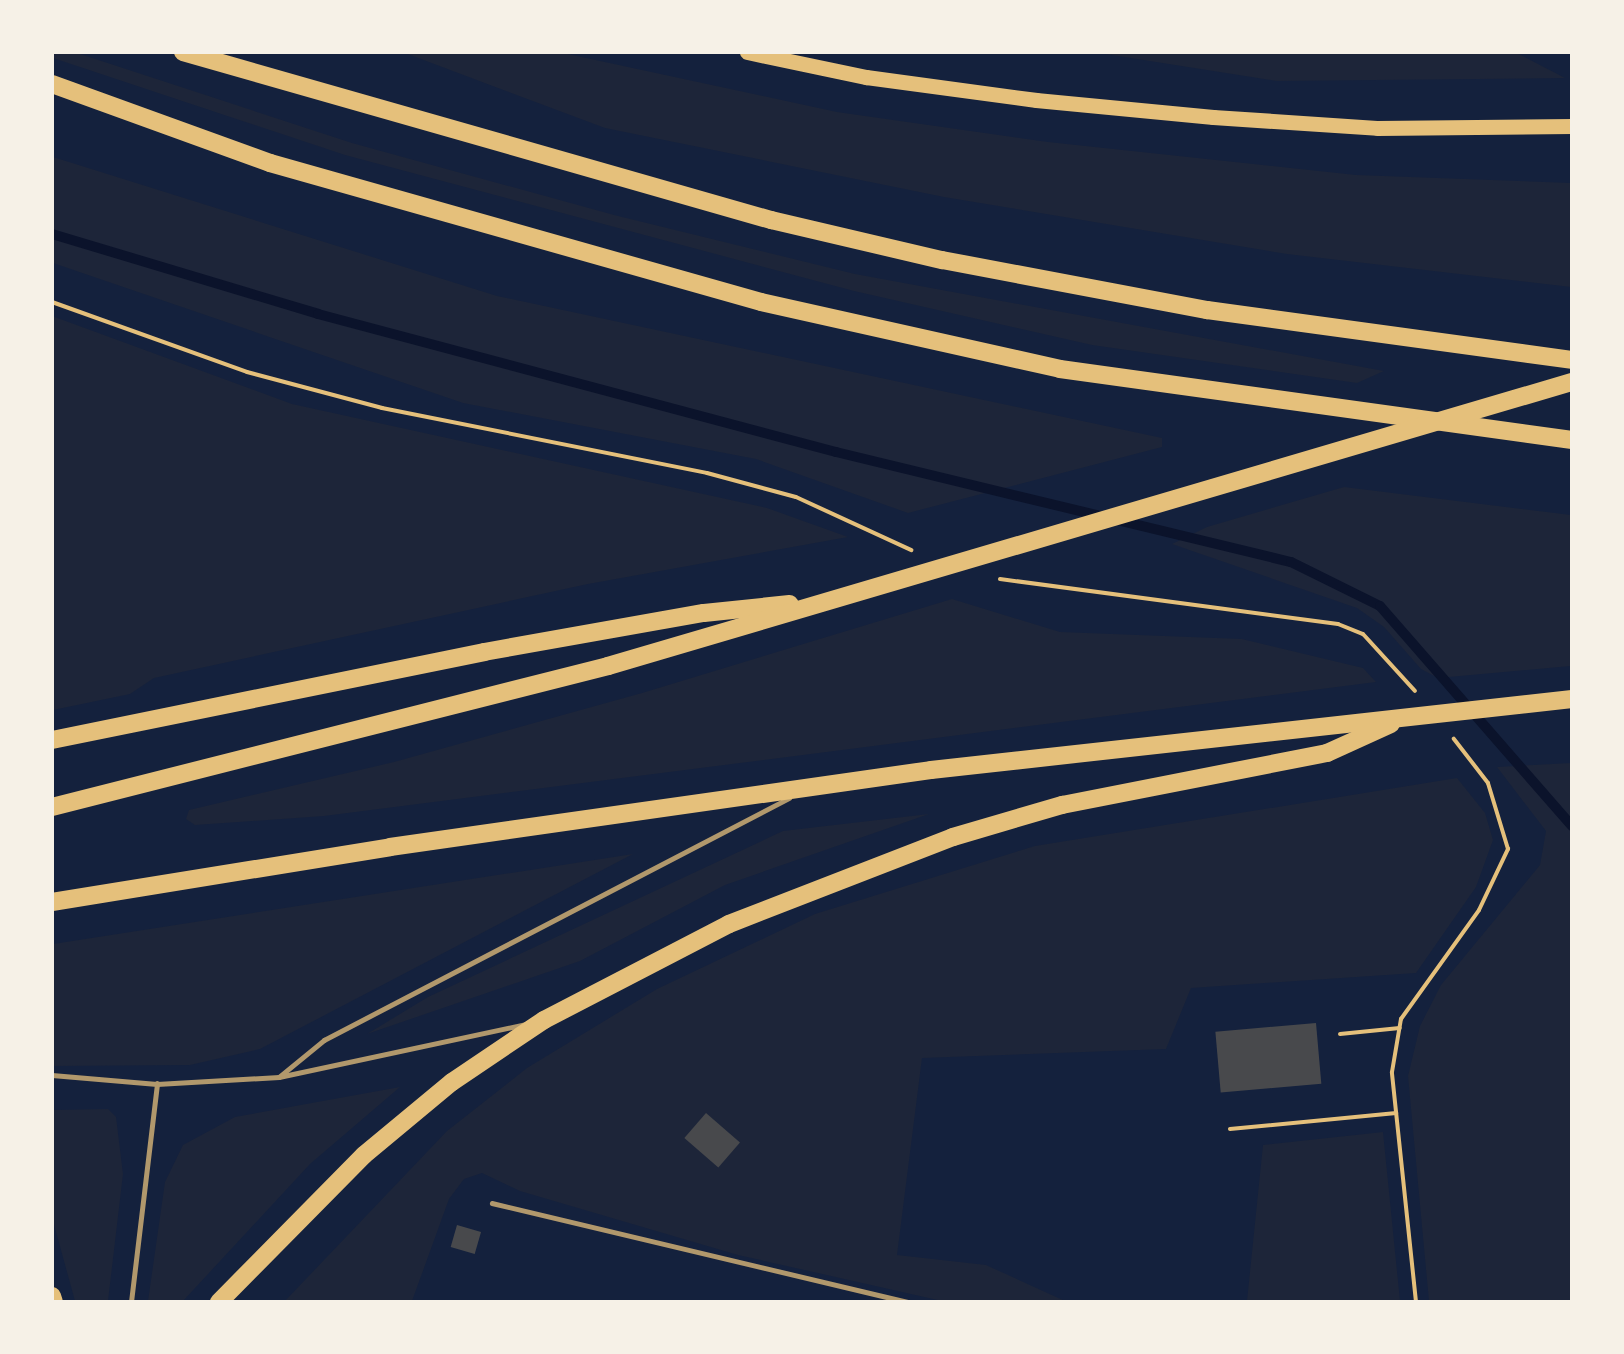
<!DOCTYPE html>
<html>
<head>
<meta charset="utf-8">
<style>
  body { margin:0 }
  #map { position:relative; width:1624px; height:1354px; overflow:hidden; background:#14213d; font-family:"Roboto Condensed",sans-serif }
  div>[style] { position:absolute }
  [style*='--x'] { left:calc(var(--x)*1px); top:calc(var(--y)*1px); width:calc(var(--w)*1px); rotate:calc(var(--a)*1deg) }
  .green>* { inset:0; background:#1d2539 }
  .stream>* { height:10px; margin:-5px; padding:0 5px; transform-origin:5px; border-radius:5px; background:#0b132b }
  .building>* { inset:0; background:#48494c; transform-origin:0 0 }
  .path>* { height:4px; margin:-2px; padding:0 2px; transform-origin:2px; border-radius:2px; background:#e5c07b }
  .service>* { height:4.5px; margin:-2.25px; padding:0 2.25px; transform-origin:2.25px; border-radius:2.25px; background:#b1986c }
  .primary>* { height:15px; margin:-7.5px; padding:0 7.5px; transform-origin:7.5px; border-radius:7.5px; background:#e5c07b }
  .motorway>* { height:18px; margin:-9px; padding:0 9px; transform-origin:9px; border-radius:9px; background:#e5c07b }
  span { translate:-50% -50%; white-space:nowrap; text-align:center; line-height:1.15; -webkit-text-stroke:5px #f6f1e7; paint-order:stroke }
  .frame { position:absolute; inset:0; border:54px solid #f6f1e7; pointer-events:none }
</style>
</head>
<body>
<div id="map">
  <div class="green">
    <i style="clip-path:polygon(53px 52px,77px 53px,352px 143px,614px 215px,855px 274px,1384px 371px,1357px 383px,1092px 345px,854px 291px,345px 155px,53px 58px)"></i>
    <i style="clip-path:polygon(405px 53px,563px 53px,837px 112px,1048px 142px,1356px 175px,1571px 183px,1571px 287px,1287px 254px,944px 197px,605px 128px)"></i>
    <i style="clip-path:polygon(1099px 53px,1517px 53px,1565px 78px,1277px 81px)"></i>
    <i style="clip-path:polygon(53px 157px,497px 296px,1162px 438px,1162px 447px,908px 513px,756px 459px,463px 403px,53px 263px)"></i>
    <i style="clip-path:polygon(52px 316px,292px 404px,767px 508px,848px 537px,588px 584px,154px 678px,130px 694px,53px 710px)"></i>
    <i style="clip-path:polygon(1344px 487px,1571px 515px,1571px 666px,1438px 678px,1421px 669px,1384px 627px,1357px 608px,1172px 544px,1207px 527px)"></i>
    <i style="clip-path:polygon(952px 599px,1060px 632px,1242px 639px,1363px 668px,1376px 682px,324px 816px,195px 825px,186px 819px,189px 810px,394px 762px,642px 693px)"></i>
    <i style="clip-path:polygon(1571px 763px,1571px 1301px,1429px 1301px,1408px 1076px,1420px 1026px,1441px 985px,1540px 865px,1546px 831px,1497px 767px)"></i>
    <i style="clip-path:polygon(1457px 778px,1485px 813px,1493px 840px,1476px 887px,1416px 973px,1191px 988px,1166px 1049px,922px 1058px,897px 1255px,986px 1265px,1065px 1301px,942px 1301px,738px 1255px,520px 1191px,482px 1173px,464px 1179px,449px 1199px,412px 1301px,284px 1302px,447px 1131px,527px 1068px,657px 989px,815px 914px,1035px 846px)"></i>
    <i style="clip-path:polygon(929px 814px,725px 885px,580px 961px,367px 1034px,428px 997px,783px 831px)"></i>
    <i style="clip-path:polygon(633px 854px,260px 1049px,190px 1065px,53px 1066px,53px 944px)"></i>
    <i style="clip-path:polygon(400px 1087px,310px 1164px,183px 1301px,148px 1301px,165px 1182px,183px 1145px,235px 1117px)"></i>
    <i style="clip-path:polygon(108px 1109px,116px 1117px,123px 1174px,108px 1301px,75px 1301px,53px 1221px,53px 1110px)"></i>
    <i style="clip-path:polygon(1383px 1132px,1400px 1301px,1247px 1301px,1263px 1145px)"></i>
  </div>
  <div class="stream">
    <i style="--x:52;--y:234;--w:278;--a:16.7"></i>
    <i style="--x:318;--y:314;--w:536;--a:14.92"></i>
    <i style="--x:836;--y:452;--w:468;--a:13.6"></i>
    <i style="--x:1291;--y:562;--w:99;--a:26.3"></i>
    <i style="--x:1380;--y:606;--w:292;--a:48.9"></i>
  </div>
  <div class="building">
    <i style="left:1316px;top:1023px;width:61px;height:101px;rotate:85deg"></i>
    <i style="left:706px;top:1113px;width:45px;height:33px;rotate:41deg"></i>
    <i style="left:457px;top:1225px;width:25px;height:23px;rotate:16deg"></i>
  </div>
  <div class="path">
    <i style="--x:52;--y:302;--w:207;--a:19.7"></i>
    <i style="--x:247;--y:372;--w:140;--a:14.9"></i>
    <i style="--x:382;--y:408;--w:331;--a:11.3"></i>
    <i style="--x:707;--y:473;--w:92;--a:15.1"></i>
    <i style="--x:796;--y:497;--w:127;--a:24.7"></i>
    <i style="--x:1000;--y:579;--w:341;--a:7.6"></i>
    <i style="--x:1338;--y:624;--w:27;--a:22"></i>
    <i style="--x:1363;--y:634;--w:77;--a:47.6"></i>
    <i style="--x:1340;--y:1034;--w:60;--a:-5.7"></i>
    <i style="--x:1230;--y:1129;--w:167;--a:-5.5"></i>
    <i style="--x:1416;--y:1302;--w:231;--a:-96"></i>
    <i style="--x:1392;--y:1072;--w:54;--a:-80.4"></i>
    <i style="--x:1401;--y:1019;--w:134;--a:-54.4"></i>
    <i style="--x:1479;--y:910;--w:68;--a:-64.6"></i>
    <i style="--x:1508;--y:849;--w:69;--a:-106.9"></i>
    <i style="--x:1488;--y:783;--w:56;--a:-127.7"></i>
  </div>
  <div class="service">
    <i style="--x:52;--y:1075;--w:105;--a:4.9"></i>
    <i style="--x:157;--y:1084;--w:122;--a:-3.3"></i>
    <i style="--x:279;--y:1077;--w:254;--a:-12.1"></i>
    <i style="--x:279;--y:1077;--w:58;--a:-39.4"></i>
    <i style="--x:324;--y:1040;--w:524;--a:-27.49"></i>
    <i style="--x:492;--y:1203;--w:428;--a:13.4"></i>
    <i style="--x:131;--y:1302;--w:220;--a:-83.2"></i>
  </div>
  <div class="primary">
    <i style="--x:747;--y:52;--w:122;--a:11.9"></i>
    <i style="--x:866;--y:77;--w:172;--a:7.7"></i>
    <i style="--x:1036;--y:100;--w:178;--a:5.5"></i>
    <i style="--x:1213;--y:117;--w:164;--a:3.8"></i>
    <i style="--x:1377;--y:128;--w:195;--a:-0.6"></i>
  </div>
  <div class="motorway">
    <i style="--x:183;--y:52;--w:612;--a:15.95"></i>
    <i style="--x:771;--y:220;--w:176;--a:13.2"></i>
    <i style="--x:942;--y:260;--w:270;--a:10.7"></i>
    <i style="--x:1207;--y:310;--w:368;--a:7.8"></i>
    <i style="--x:52;--y:84;--w:232;--a:19.9"></i>
    <i style="--x:270;--y:163;--w:510;--a:15.81"></i>
    <i style="--x:761;--y:302;--w:306;--a:12.6"></i>
    <i style="--x:1060;--y:369;--w:517;--a:7.89"></i>
    <i style="--x:52;--y:740;--w:441;--a:-11.5"></i>
    <i style="--x:484;--y:652;--w:223;--a:-10.1"></i>
    <i style="--x:704;--y:613;--w:86;--a:-6"></i>
    <i style="--x:52;--y:807;--w:574;--a:-14.23"></i>
    <i style="--x:608;--y:666;--w:1005;--a:-16.42"></i>
    <i style="--x:52;--y:902;--w:342;--a:-9.2"></i>
    <i style="--x:390;--y:847;--w:546;--a:-8.1"></i>
    <i style="--x:931;--y:770;--w:645;--a:-6.32"></i>
    <i style="--x:52;--y:1296;--w:6;--a:72"></i>
    <i style="--x:219;--y:1302;--w:206;--a:-45.4"></i>
    <i style="--x:364;--y:1155;--w:114;--a:-39.7"></i>
    <i style="--x:452;--y:1082;--w:111;--a:-34"></i>
    <i style="--x:544;--y:1020;--w:208;--a:-27.4"></i>
    <i style="--x:729;--y:924;--w:240;--a:-21.2"></i>
    <i style="--x:953;--y:837;--w:114;--a:-16.4"></i>
    <i style="--x:1062;--y:805;--w:270;--a:-11.1"></i>
    <i style="--x:1327;--y:753;--w:70;--a:-24.4"></i>
  </div>
  <div class="frame"></div>
</div>
</body>
</html>
